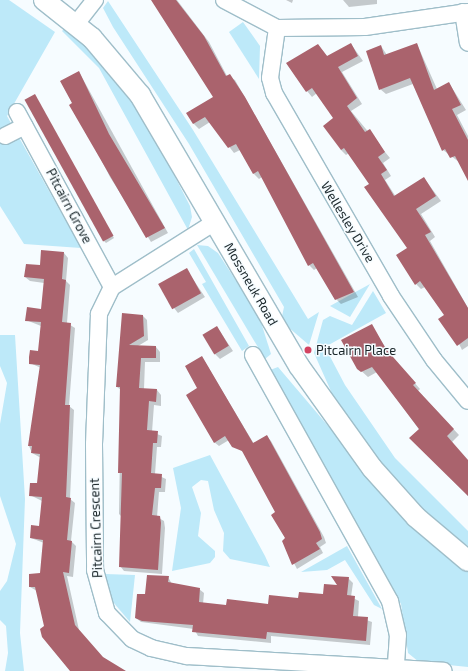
<!DOCTYPE html>
<html>
<head>
<meta charset="utf-8">
<style>
  body { margin:0 }
  #map { position:relative; width:468px; height:671px; overflow:hidden; background:#f6fcff; font-family:"Exo 2",sans-serif }
  div>[style] { position:absolute }
  [style*='--x'] { left:calc(var(--x)*1px); top:calc(var(--y)*1px); width:calc(var(--w)*1px); rotate:calc(var(--a)*1deg) }
  .green>* { inset:0; background:#bde9f9 }
  .shadow>* { inset:0; background:#0003 }
  .building>* { inset:0; background:#aa636d; transform-origin:0 0 }
  .roads { filter:drop-shadow(1px 0 #9fbec9) drop-shadow(-1px 0 #9fbec9) drop-shadow(0 1px #9fbec9) drop-shadow(0 -1px #9fbec9) }
  .minor>* { height:16px; margin:-8px; padding:0 8px; transform-origin:8px; border-radius:8px; background:#fff }
  .tertiary>* { height:20px; margin:-10px; padding:0 10px; transform-origin:10px; border-radius:10px; background:#fff }
  .dots>* { width:11px; height:11px; translate:-50% -50%; box-sizing:border-box; border:2px solid #f6fcff; border-radius:50% }
  span { translate:-50% -50%; white-space:nowrap; text-align:center; line-height:1.15; -webkit-text-stroke:3px #f6fcff; paint-order:stroke }
  .street-label { font-size:13px; color:#1b272b }
  .poi-label { font-size:13px; color:#1b272b }
  .left { translate:0 -50%; text-align:left }
</style>
</head>
<body>
<div id="map">
  <div class="green">
    <i style="clip-path:polygon(0 0,9px 0,55px 32px,7px 116px,81px 248px,24px 244px,0 206px)"></i>
    <i style="clip-path:polygon(108px 1px,193px 130px,308px 319px,319px 312px,309px 345px,281px 321px,284px 307px,189px 144px,113px 27px,103px 8px)"></i>
    <i style="clip-path:polygon(243px 22px,260px 46px,259px 79px,229px 32px)"></i>
    <i style="clip-path:polygon(66px 27px,94px 53px,145px 118px,190px 206px,192px 217px,188px 230px,99px 68px,62px 31px)"></i>
    <i style="clip-path:polygon(197px 245px,208px 246px,218px 253px,259px 316px,271px 354px,265px 359px)"></i>
    <i style="clip-path:polygon(194px 249px,249px 346px,242px 351px,202px 284px,206px 282px,189px 253px)"></i>
    <i style="clip-path:polygon(370px 284px,350px 317px,330px 306px)"></i>
    <i style="clip-path:polygon(373px 291px,386px 313px,325px 347px,345px 385px,395px 458px,468px 531px,468px 546px,438px 524px,374px 456px,338px 407px,314px 353px,323px 320px,330px 316px,352px 325px)"></i>
    <i style="clip-path:polygon(0 335px,15px 335px,25px 499px,20px 633px,24px 671px,5px 671px,8px 653px,6px 626px,0 620px,0 591px,7px 581px,16px 544px,0 496px,0 424px,7px 383px,0 366px)"></i>
    <i style="clip-path:polygon(278px 367px,385px 493px,468px 572px,468px 667px,419px 662px,408px 653px,401px 604px,270px 370px)"></i>
    <i style="clip-path:polygon(210px 455px,265px 556px,270px 567px,230px 559px,223px 551px,224px 533px,214px 510px,208px 481px,201px 480px,192px 487px,201px 513px,198px 536px,215px 551px,215px 557px,210px 563px,172px 571px,181px 508px,173px 468px)"></i>
    <i style="clip-path:polygon(347px 546px,382px 609px,374px 605px,345px 560px,327px 570px,301px 572px)"></i>
    <i style="clip-path:polygon(105px 574px,135px 575px,130px 622px,113px 602px)"></i>
  </div>
  <div class="shadow">
    <i style="clip-path:polygon(152px 0,177px 0,209px 42px,227px 76px,235px 80px,358px 297px,341px 304px,336px 299px,317px 268px,314px 270px,309px 265px,262px 177px,259px 179px,254px 174px,240px 150px,234px 153px,210px 122px,199px 129px,194px 124px,188px 113px,215px 97px)"></i>
    <i style="clip-path:polygon(286px 0,293px 0,292px 3px)"></i>
    <i style="clip-path:polygon(343px 0,377px 0,377px 4px,349px 7px)"></i>
    <i style="clip-path:polygon(351px 44px,363px 61px,342px 72px,362px 104px,351px 111px,390px 158px,383px 163px,391px 176px,385px 180px,396px 197px,424px 178px,441px 201px,421px 214px,435px 237px,430px 241px,468px 308px,468px 346px,462px 350px,445px 315px,425px 287px,421px 289px,416px 284px,408px 249px,371px 184px,349px 153px,346px 155px,341px 150px,335px 119px,317px 93px,312px 97px,307px 91px,287px 64px,318px 45px,328px 57px)"></i>
    <i style="clip-path:polygon(417px 44px,437px 89px,449px 83px,466px 110px,457px 115px,468px 136px,468px 178px,459px 162px,443px 150px,413px 84px,386px 94px,380px 89px,381px 46px,387px 55px)"></i>
    <i style="clip-path:polygon(79px 72px,168px 233px,151px 242px,110px 177px,61px 81px)"></i>
    <i style="clip-path:polygon(35px 96px,114px 238px,106px 243px,104px 241px)"></i>
    <i style="clip-path:polygon(64px 253px,68px 258px,66px 281px,70px 285px,67px 323px,75px 328px,69px 406px,74px 410px,70px 499px,75px 503px,71px 541px,76px 546px,73px 577px,67px 576px,79px 630px,104px 659px,122px 671px,72px 671px,45px 627px,37px 591px,30px 587px,30px 575px,41px 574px,44px 543px,31px 538px,40px 527px,42px 501px,30px 495px,38px 484px,41px 458px,32px 453px,29px 446px,41px 368px,30px 363px,39px 352px,41px 326px,26px 320px,42px 310px,44px 283px,30px 281px,25px 277px)"></i>
    <i style="clip-path:polygon(186px 269px,205px 297px,178px 313px,174px 308px)"></i>
    <i style="clip-path:polygon(123px 314px,143px 316px,147px 320px,148px 340px,138px 346px,156px 347px,160px 352px,160px 362px,145px 362px,144px 389px,157px 390px,161px 395px,161px 406px,154px 405px,152px 432px,162px 436px,161px 447px,157px 447px,155px 474px,166px 479px,165px 492px,159px 492px,157px 517px,164px 521px,165px 528px,162px 574px,124px 571px,120px 566px,123px 518px,119px 514px,121px 390px,117px 387px)"></i>
    <i style="clip-path:polygon(371px 325px,391px 356px,420px 389px,418px 391px,459px 435px,452px 442px,468px 464px,468px 496px,377px 372px,368px 377px,358px 368px)"></i>
    <i style="clip-path:polygon(217px 327px,233px 351px,220px 359px,215px 354px)"></i>
    <i style="clip-path:polygon(202px 357px,254px 444px,267px 436px,271px 441px,324px 537px,326px 543px,320px 547px,323px 553px,297px 569px,283px 542px,286px 539px,277px 512px,244px 453px,229px 440px,219px 446px,214px 442px,198px 388px)"></i>
    <i style="clip-path:polygon(168px 577px,172px 584px,199px 589px,204px 593px,203px 604px,227px 606px,269px 605px,324px 595px,348px 578px,353px 583px,351px 597px,359px 601px,358px 617px,372px 622px,370px 645px,271px 636px,271px 643px,198px 636px,194px 629px,141px 622px,136px 618px,146px 595px)"></i>
  </div>
  <div class="building">
    <i style="clip-path:polygon(151px 0,176px 0,204px 36px,226px 76px,230px 74px,245px 97px,354px 292px,335px 300px,313px 263px,308px 266px,258px 171px,253px 174px,236px 144px,228px 148px,205px 117px,193px 124px,186px 113px,213px 97px)"></i>
    <i style="clip-path:polygon(351px 43px,358px 56px,338px 67px,357px 98px,347px 106px,365px 132px,370px 129px,385px 152px,378px 157px,387px 170px,381px 174px,394px 196px,424px 177px,436px 196px,416px 209px,431px 232px,425px 235px,468px 308px,468px 338px,457px 346px,438px 319px,444px 315px,420px 281px,415px 285px,396px 255px,407px 248px,364px 187px,369px 184px,344px 148px,341px 150px,323px 126px,333px 118px,312px 88px,306px 92px,286px 63px,318px 44px,327px 56px)"></i>
    <i style="clip-path:polygon(417px 43px,434px 90px,449px 82px,461px 105px,452px 109px,468px 140px,468px 181px,455px 156px,450px 158px,445px 149px,442px 151px,410px 78px,379px 90px,366px 51px,381px 45px,384px 55px)"></i>
    <i style="clip-path:polygon(79px 71px,109px 134px,165px 228px,146px 238px,69px 105px,72px 103px,60px 81px)"></i>
    <i style="left:35px;top:94px;width:162px;height:12px;rotate:61deg"></i>
    <i style="clip-path:polygon(41px 250px,64px 252px,62px 279px,66px 280px,62px 322px,71px 323px,65px 405px,70px 405px,66px 497px,71px 498px,67px 540px,72px 541px,69px 573px,63px 572px,75px 625px,103px 657px,126px 671px,70px 671px,42px 637px,40px 629px,44px 626px,35px 587px,29px 587px,29px 574px,40px 573px,43px 540px,30px 538px,31px 525px,39px 526px,42px 497px,29px 496px,30px 483px,37px 483px,40px 454px,31px 453px,32px 446px,28px 446px,40px 365px,29px 364px,29px 357px,30px 350px,38px 351px,41px 322px,25px 321px,27px 307px,41px 309px,44px 279px,24px 277px,26px 264px,40px 265px)"></i>
    <i style="left:187px;top:268px;width:29px;height:33px;rotate:61deg"></i>
    <i style="clip-path:polygon(122px 313px,143px 315px,144px 336px,129px 345px,156px 346px,156px 358px,141px 358px,139px 388px,157px 389px,156px 402px,149px 401px,147px 430px,158px 431px,157px 443px,153px 443px,151px 473px,162px 474px,161px 488px,155px 488px,152px 515px,160px 516px,161px 523px,158px 570px,119px 567px,122px 473px,118px 473px,120px 387px,116px 387px)"></i>
    <i style="clip-path:polygon(372px 324px,386px 349px,416px 383px,413px 385px,454px 429px,447px 436px,468px 460px,468px 496px,409px 438px,419px 429px,372px 367px,361px 372px,357px 369px,341px 340px)"></i>
    <i style="left:217px;top:326px;width:23px;height:17px;rotate:59deg"></i>
    <i style="clip-path:polygon(202px 356px,253px 443px,267px 435px,320px 532px,322px 539px,316px 543px,320px 549px,292px 565px,282px 541px,285px 538px,271px 515px,275px 512px,242px 451px,232px 447px,225px 436px,214px 443px,186px 395px,197px 388px,185px 366px)"></i>
    <i style="clip-path:polygon(147px 575px,169px 576px,168px 582px,200px 588px,199px 602px,226px 605px,227px 599px,268px 604px,269px 595px,298px 598px,299px 592px,323px 594px,324px 584px,337px 585px,331px 576px,349px 577px,347px 595px,355px 596px,353px 616px,368px 617px,366px 641px,267px 632px,266px 639px,192px 632px,193px 625px,142px 621px,135px 618px,137px 594px,145px 594px)"></i>
  </div>
  <div class="roads">
    <div class="minor">
      <i style="--x:224;--y:0;--w:60;--a:27.8"></i>
      <i style="--x:277;--y:28;--w:88;--a:-0.7"></i>
      <i style="--x:365;--y:27;--w:104;--a:-8.3"></i>
      <i style="--x:463;--y:12;--w:31;--a:81"></i>
      <i style="--x:76;--y:24;--w:31;--a:-52"></i>
      <i style="--x:277;--y:28;--w:50;--a:98"></i>
      <i style="--x:270;--y:78;--w:16;--a:75"></i>
      <i style="--x:274;--y:93;--w:234;--a:60"></i>
      <i style="--x:391;--y:296;--w:77;--a:56.1"></i>
      <i style="--x:434;--y:360;--w:53;--a:50.3"></i>
      <i style="--x:17;--y:112;--w:199;--a:61.5"></i>
      <i style="--x:5;--y:136;--w:22;--a:-27"></i>
      <i style="--x:215;--y:222;--w:122;--a:147.7"></i>
      <i style="--x:112;--y:287;--w:30;--a:116"></i>
      <i style="--x:99;--y:314;--w:130;--a:92.2"></i>
      <i style="--x:94;--y:444;--w:126;--a:89.5"></i>
      <i style="--x:95;--y:570;--w:45;--a:74.4"></i>
      <i style="--x:107;--y:613;--w:36;--a:46"></i>
      <i style="--x:132;--y:639;--w:21;--a:25"></i>
      <i style="--x:151;--y:648;--w:37;--a:13"></i>
      <i style="--x:187;--y:656;--w:257;--a:3.3"></i>
      <i style="--x:253;--y:355;--w:282;--a:60.9"></i>
      <i style="--x:390;--y:601;--w:35;--a:77"></i>
      <i style="--x:398;--y:635;--w:31;--a:94"></i>
    </div>
    <div class="tertiary">
      <i style="--x:44;--y:0;--w:61;--a:38.4"></i>
      <i style="--x:92;--y:38;--w:75;--a:49.9"></i>
      <i style="--x:140;--y:95;--w:314;--a:59.6"></i>
      <i style="--x:299;--y:366;--w:125;--a:54.4"></i>
      <i style="--x:372;--y:468;--w:66;--a:48.1"></i>
      <i style="--x:416;--y:517;--w:68;--a:40.2"></i>
    </div>
  </div>
  <div class="dots">
    <i style="left:308px;top:350px;background:#d34462"></i>
  </div>
  <div class="street-label">
    <span style="left:69px;top:206px;rotate:62deg">Pitcairn Grove</span>
    <span style="left:348px;top:222px;rotate:59deg">Wellesley Drive</span>
    <span style="left:251px;top:284px;rotate:60deg">Mossneuk Road</span>
    <span style="left:96px;top:528px;rotate:-92deg">Pitcairn Crescent</span>
  </div>
  <div class="poi-label">
    <span class="left" style="left:316px;top:350px">Pitcairn Place</span>
  </div>
</div>
</body>
</html>
